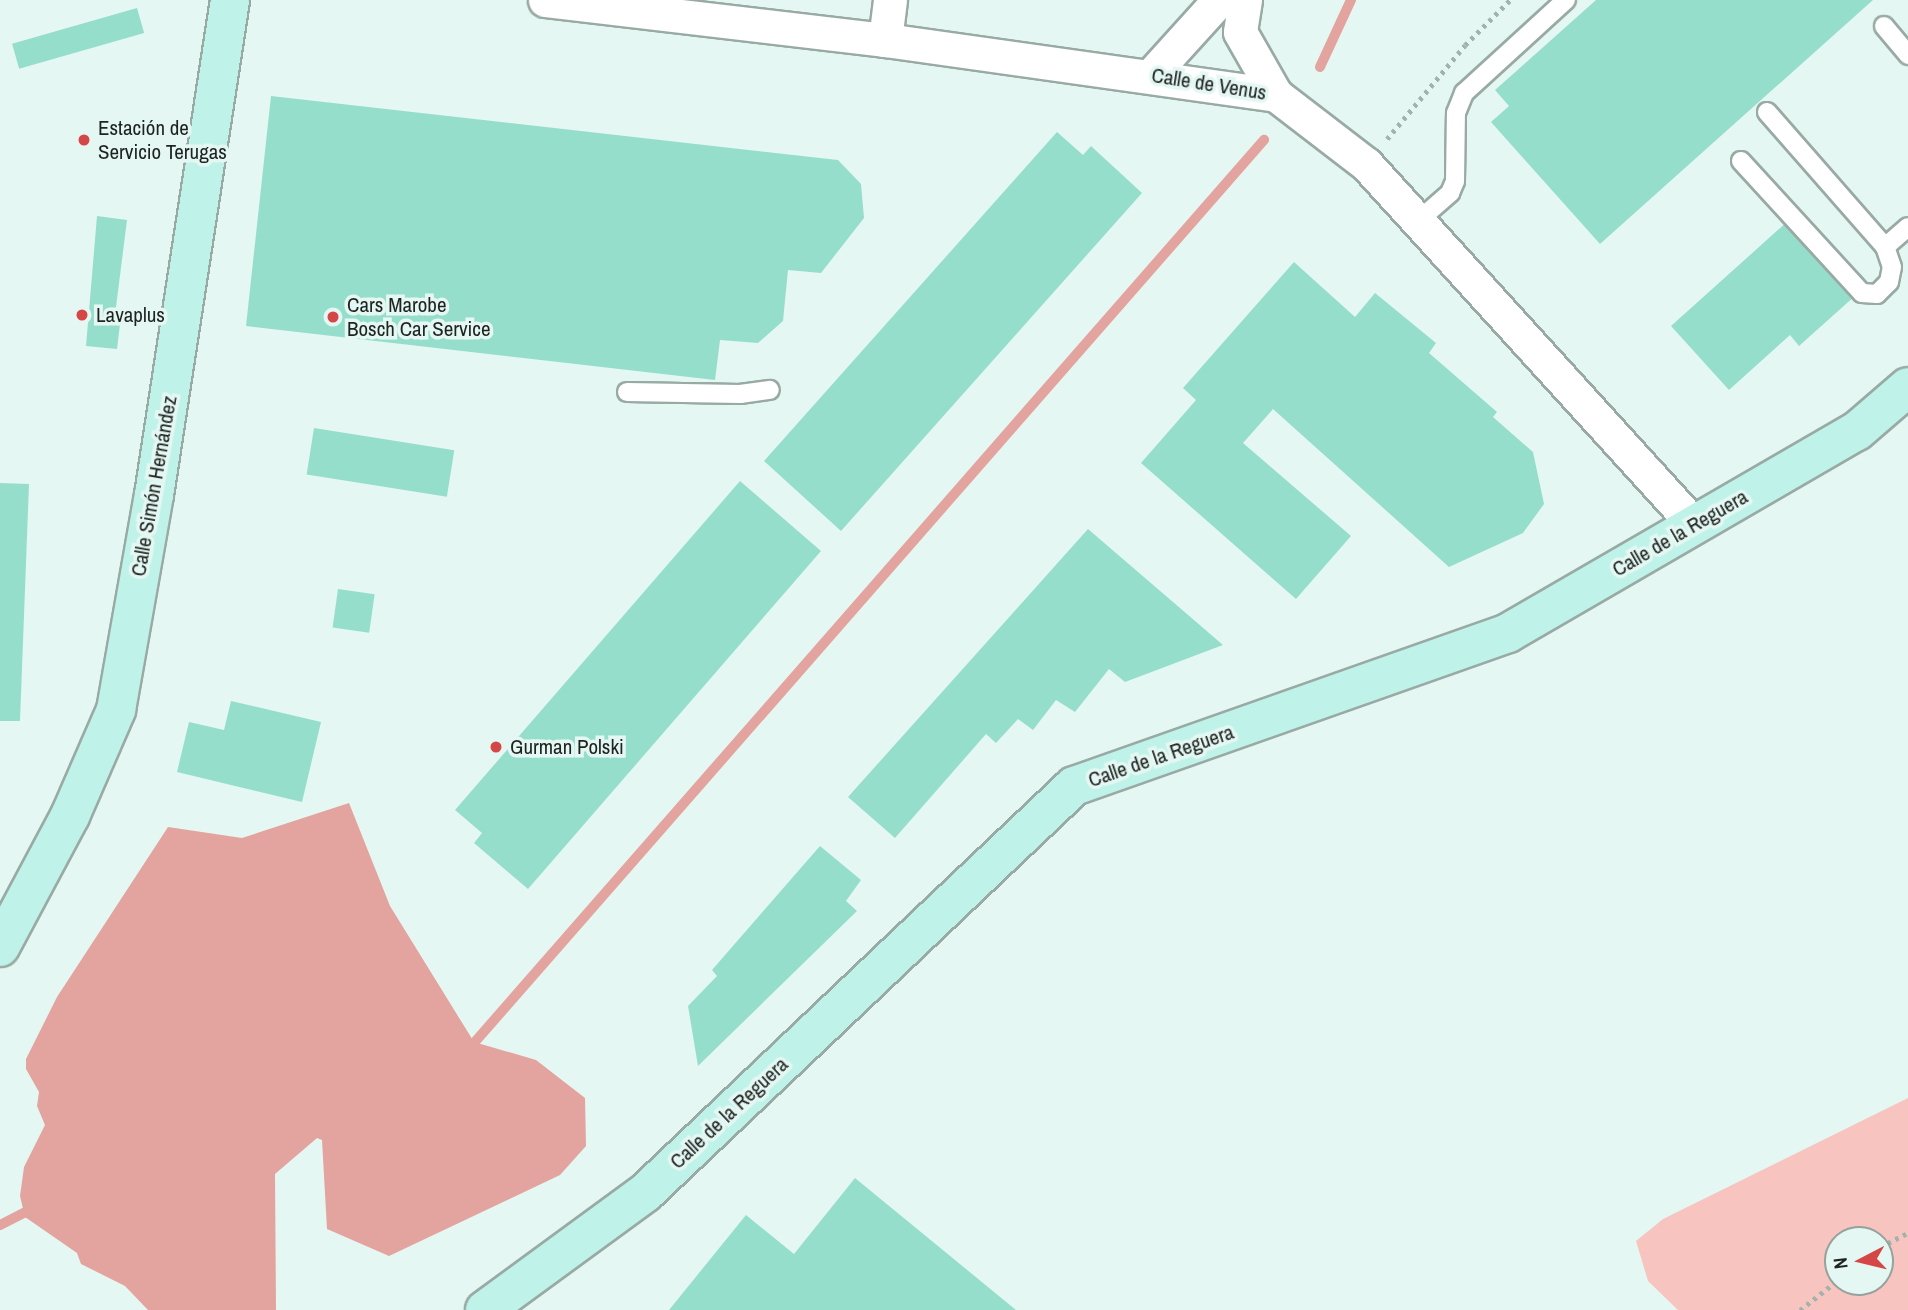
<!DOCTYPE html>
<html>
<head>
<meta charset="utf-8">
<style>
  body { margin:0 }
  #map { position:relative; width:1908px; height:1310px; overflow:hidden; background:#e5f7f2; font-family:"Archivo Narrow",sans-serif }
  div>[style] { position:absolute }
  [style*='--x'] { left:calc(var(--x)*1px); top:calc(var(--y)*1px); width:calc(var(--w)*1px); rotate:calc(var(--a)*1deg) }
  .green>* { inset:0; background:#f7c4bf }
  .water>* { inset:0; background:#e3a39e }
  .stream>* { height:10px; margin:-5px; padding:0 5px; transform-origin:5px; border-radius:5px; background:#e3a39e }
  .building>* { inset:0; background:#96decc; transform-origin:0 0 }
  .path>* { height:4.5px; margin-top:-2.25px; transform-origin:0; background:repeating-linear-gradient(90deg,#a4b2ae 0 3.5px,transparent 0 8.5px) }
  .roads { filter:drop-shadow(2px 0 #99aaa5) drop-shadow(-2px 0 #99aaa5) drop-shadow(0 2px #99aaa5) drop-shadow(0 -2px #99aaa5) }
  .lane>* { height:18px; margin:-9px; padding:0 9px; transform-origin:9px; border-radius:9px; background:#fff }
  .street>* { height:33px; margin:-16.5px; padding:0 16.5px; transform-origin:16.5px; border-radius:16.5px; background:#fff }
  .secondary>* { height:38px; margin:-19px; padding:0 19px; transform-origin:19px; border-radius:19px; background:#bff3ea }
  .dots>* { width:19px; height:19px; translate:-50% -50%; box-sizing:border-box; border:4px solid #e5f7f2; border-radius:50% }
  span { translate:-50% -50%; white-space:nowrap; text-align:center; line-height:1.15; -webkit-text-stroke:7px #e5f7f2; paint-order:stroke }
  .street-label { font-size:21px; color:#1d2321 }
  .poi-label { font-size:21px; color:#1d2321 }
  .left { translate:0 -50%; text-align:left }
  .north { position:absolute; left:1824px; top:1226px; width:70px; height:70px; box-sizing:border-box; background:#e5f7f2; border:2px solid #95a29e; border-radius:50%; rotate:263deg; font-size:19px; font-weight:700; line-height:28px; text-align:center; color:#1d2321 }
  .north::after { content:''; display:block; margin:auto; width:24px; height:32px; background:#d54647; clip-path:polygon(50% 0,100% 100%,50% 72%,0 100%) }
</style>
</head>
<body>
<div id="map">
  <div class="green">
    <i style="clip-path:polygon(evenodd,1908px 1098px,1908px 1310px,1678px 1310px,1648px 1281px,1636px 1241px,1663px 1219px,1908px 1098px,1838px 1240px,1880px 1240px,1880px 1282px,1838px 1282px,1838px 1240px)"></i>
  </div>
  <div class="water">
    <i style="clip-path:polygon(349px 803px,390px 906px,474px 1042px,536px 1060px,585px 1098px,586px 1146px,560px 1175px,389px 1256px,327px 1229px,322px 1140px,317px 1138px,275px 1174px,276px 1310px,148px 1310px,125px 1286px,81px 1264px,77px 1253px,25px 1217px,20px 1196px,24px 1167px,45px 1125px,37px 1106px,39px 1092px,26px 1069px,26px 1059px,57px 997px,168px 827px,242px 838px)"></i>
  </div>
  <div class="stream">
    <i style="--x:1320;--y:67;--w:74;--a:-65.2"></i>
    <i style="--x:464;--y:1046;--w:10;--a:-17"></i>
    <i style="--x:474;--y:1043;--w:1200;--a:-48.82"></i>
    <i style="--x:0;--y:1225;--w:38;--a:-27"></i>
  </div>
  <div class="building">
    <i style="clip-path:polygon(1596px 0,1873px 0,1600px 244px,1491px 122px,1509px 106px,1495px 90px)"></i>
    <i style="left:137px;top:8px;width:26px;height:130px;rotate:74deg"></i>
    <i style="clip-path:polygon(271px 96px,838px 160px,861px 184px,864px 218px,821px 273px,788px 270px,783px 321px,758px 343px,720px 340px,715px 380px,246px 326px)"></i>
    <i style="clip-path:polygon(1057px 132px,1083px 155px,1091px 146px,1142px 193px,841px 531px,764px 461px)"></i>
    <i style="clip-path:polygon(97px 216px,127px 220px,115px 315px,121px 316px,117px 349px,86px 346px)"></i>
    <i style="clip-path:polygon(1789px 220px,1856px 295px,1799px 346px,1790px 335px,1729px 390px,1671px 326px)"></i>
    <i style="clip-path:polygon(1294px 262px,1355px 317px,1375px 293px,1436px 343px,1429px 353px,1497px 412px,1493px 417px,1533px 452px,1544px 504px,1523px 533px,1449px 567px,1273px 409px,1243px 443px,1351px 536px,1296px 599px,1141px 463px,1196px 400px,1183px 388px)"></i>
    <i style="left:314px;top:428px;width:142px;height:47px;rotate:9deg"></i>
    <i style="clip-path:polygon(740px 481px,821px 551px,528px 889px,474px 843px,482px 833px,455px 810px)"></i>
    <i style="clip-path:polygon(0 483px,29px 484px,20px 721px,0 721px)"></i>
    <i style="clip-path:polygon(1088px 529px,1223px 645px,1125px 682px,1109px 669px,1075px 712px,1056px 700px,1033px 730px,1018px 719px,996px 743px,986px 734px,895px 838px,848px 797px)"></i>
    <i style="left:338px;top:589px;width:37px;height:39px;rotate:8deg"></i>
    <i style="clip-path:polygon(231px 701px,321px 722px,302px 802px,177px 772px,189px 722px,224px 730px)"></i>
    <i style="clip-path:polygon(820px 846px,861px 880px,846px 901px,857px 911px,698px 1066px,688px 1006px,717px 976px,712px 970px)"></i>
    <i style="clip-path:polygon(855px 1178px,1016px 1310px,669px 1310px,746px 1215px,794px 1254px)"></i>
  </div>
  <div class="path">
    <i style="--x:1387;--y:139;--w:122;--a:-50.3"></i>
    <i style="--x:1465;--y:45;--w:64;--a:-45"></i>
    <i style="--x:1880;--y:1247;--w:31;--a:-27"></i>
    <i style="--x:1800;--y:1310;--w:48;--a:-38.3"></i>
  </div>
  <div class="roads">
    <div class="lane">
      <i style="--x:1884;--y:26;--w:38;--a:50"></i>
      <i style="--x:1767;--y:112;--w:179;--a:48.8"></i>
      <i style="--x:1885;--y:247;--w:30;--a:-41"></i>
      <i style="--x:1741;--y:161;--w:179;--a:47.5"></i>
      <i style="--x:1862;--y:293;--w:15;--a:4"></i>
      <i style="--x:1877;--y:294;--w:17;--a:-45"></i>
      <i style="--x:1889;--y:282;--w:15;--a:-79"></i>
      <i style="--x:1892;--y:267;--w:21;--a:-109"></i>
      <i style="--x:1418;--y:221;--w:43;--a:-41.2"></i>
      <i style="--x:1450;--y:193;--w:13;--a:-67"></i>
      <i style="--x:1455;--y:181;--w:68;--a:-89.2"></i>
      <i style="--x:1456;--y:113;--w:22;--a:-68"></i>
      <i style="--x:1464;--y:93;--w:138;--a:-42.4"></i>
      <i style="--x:627;--y:392;--w:113;--a:1"></i>
      <i style="--x:740;--y:394;--w:30;--a:-8"></i>
    </div>
    <div class="street">
      <i style="--x:545;--y:0;--w:342;--a:6.7"></i>
      <i style="--x:885;--y:40;--w:395;--a:8"></i>
      <i style="--x:1276;--y:95;--w:113;--a:37.5"></i>
      <i style="--x:1366;--y:164;--w:488;--a:47.7"></i>
      <i style="--x:1245;--y:0;--w:32;--a:99"></i>
      <i style="--x:1240;--y:32;--w:73;--a:60.3"></i>
      <i style="--x:885;--y:40;--w:40;--a:-82.9"></i>
      <i style="--x:1151;--y:75;--w:101;--a:-47.8"></i>
    </div>
    <div class="secondary">
      <i style="--x:0;--y:947;--w:149;--a:-61.9"></i>
      <i style="--x:70;--y:816;--w:116;--a:-66.5"></i>
      <i style="--x:116;--y:710;--w:218;--a:-80"></i>
      <i style="--x:154;--y:495;--w:501;--a:-81.27"></i>
      <i style="--x:485;--y:1310;--w:198;--a:-36.2"></i>
      <i style="--x:645;--y:1193;--w:591;--a:-43.49"></i>
      <i style="--x:1074;--y:786;--w:460;--a:-19.4"></i>
      <i style="--x:1508;--y:633;--w:403;--a:-30.1"></i>
      <i style="--x:1857;--y:431;--w:67;--a:-40.8"></i>
    </div>
  </div>
  <div class="dots">
    <i style="left:84px;top:140px;background:#d54647"></i>
    <i style="left:82px;top:315px;background:#d54647"></i>
    <i style="left:333px;top:317px;background:#d54647"></i>
    <i style="left:496px;top:747px;background:#d54647"></i>
  </div>
  <div class="street-label">
    <span style="left:1209px;top:84px;rotate:9deg">Calle de Venus</span>
    <span style="left:154px;top:486px;rotate:-80deg">Calle Simón Hernández</span>
    <span style="left:1680px;top:533px;rotate:-30deg">Calle de la Reguera</span>
    <span style="left:1161px;top:756px;rotate:-19deg">Calle de la Reguera</span>
    <span style="left:729px;top:1113px;rotate:-43deg">Calle de la Reguera</span>
  </div>
  <div class="poi-label">
    <span class="left" style="left:98px;top:140px">Estación de<br>Servicio Terugas</span>
    <span class="left" style="left:347px;top:317px">Cars Marobe<br>Bosch Car Service</span>
    <span class="left" style="left:96px;top:315px">Lavaplus</span>
    <span class="left" style="left:510px;top:747px">Gurman Polski</span>
  </div>
  <div class="north">N</div>
</div>
</body>
</html>
